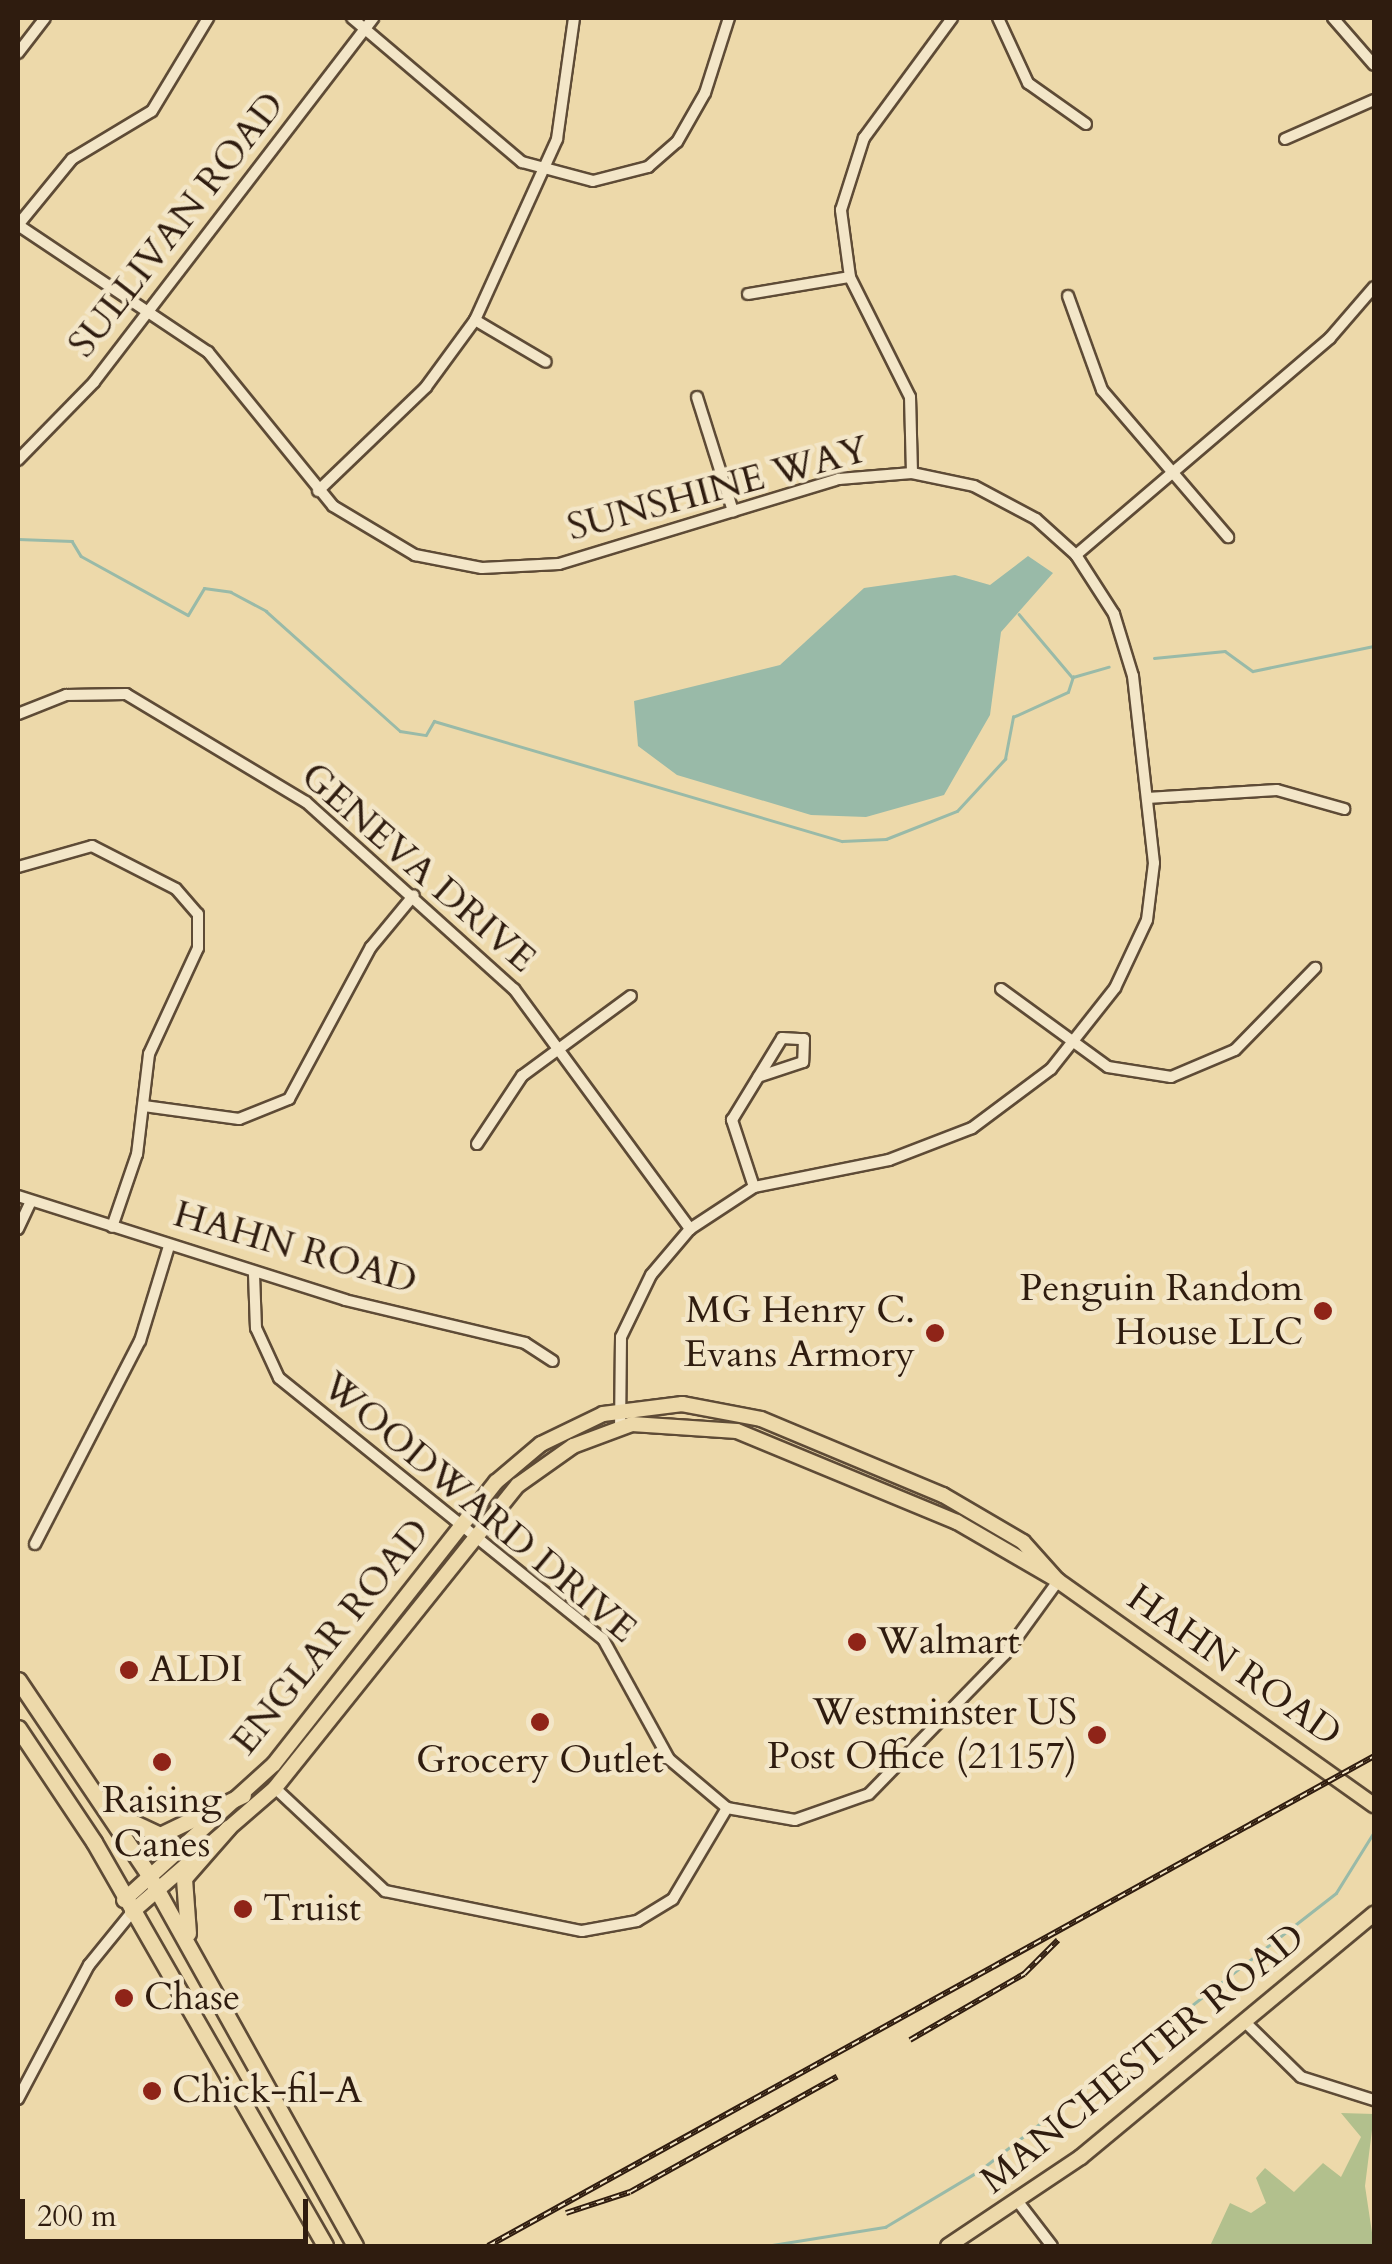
<!DOCTYPE html>
<html>
<head>
<meta charset="utf-8">
<style>
  body { margin:0 }
  #map { position:relative; width:1392px; height:2264px; overflow:hidden; background:#edd9aa; font-family:Cardo,serif }
  div>[style] { position:absolute }
  [style*='--x'] { left:calc(var(--x)*1px); top:calc(var(--y)*1px); width:calc(var(--w)*1px); rotate:calc(var(--a)*1deg) }
  .green>* { inset:0; background:#b2c08d }
  .water>* { inset:0; background:#99baa8 }
  .stream>* { height:2.5px; margin:-1.25px; padding:0 1.25px; transform-origin:1.25px; border-radius:1.25px; background:#99baa8 }
  .roads { filter:drop-shadow(2px 0 #5e4b36) drop-shadow(-2px 0 #5e4b36) drop-shadow(0 2px #5e4b36) drop-shadow(0 -2px #5e4b36) }
  .minor>* { height:10px; margin:-5px; padding:0 5px; transform-origin:5px; border-radius:5px; background:#f3e6c8 }
  .major>* { height:14px; margin:-7px; padding:0 7px; transform-origin:7px; border-radius:7px; background:#edd9aa }
  .highway>* { height:15px; margin:-7.5px; padding:0 7.5px; transform-origin:7.5px; border-radius:7.5px; background:#edd9aa }
  .rail>* { height:6px; margin-top:-3px; transform-origin:0; background:repeating-linear-gradient(90deg,#f3e6c8 0 8px,#2f1c0f 0 16px); box-sizing:border-box; border-block:2px solid #2f1c0f }
  .dots>* { width:28px; height:28px; translate:-50% -50%; box-sizing:border-box; border:5px solid #f3e6c8; border-radius:50% }
  span { translate:-50% -50%; white-space:nowrap; text-align:center; line-height:1.15; -webkit-text-stroke:9px #f3e6c8; paint-order:stroke }
  .street-label { font-size:38px; color:#2f1c0f }
  .poi-label { font-size:38px; color:#2f1c0f }
  .right { translate:-100% -50%; text-align:right }
  .left { translate:0 -50%; text-align:left }
  .frame { position:absolute; inset:0; border:20px solid #2f1c0f; pointer-events:none }
  .scale { position:absolute; left:20px; top:2199px; width:288px; height:45px; box-sizing:border-box; border:5px solid #2f1c0f; border-top:0; padding-left:12px; font-size:30px; line-height:35px; white-space:nowrap; color:#2f1c0f; -webkit-text-stroke:8px #f3e6c8; paint-order:stroke }
</style>
</head>
<body>
<div id="map">
  <div class="green">
    <i style="clip-path:polygon(1341px 2113px,1374px 2114px,1365px 2186px,1374px 2246px,1210px 2246px,1230px 2203px,1251px 2213px,1266px 2203px,1256px 2178px,1265px 2168px,1294px 2192px,1323px 2163px,1341px 2177px,1361px 2137px)"></i>
  </div>
  <div class="water">
    <i style="clip-path:polygon(1028px 556px,1053px 573px,1001px 632px,990px 715px,944px 795px,866px 817px,811px 815px,677px 775px,638px 746px,634px 701px,780px 665px,864px 588px,955px 575px,990px 585px)"></i>
  </div>
  <div class="stream">
    <i style="--x:18;--y:539;--w:54;--a:2.1"></i>
    <i style="--x:72;--y:541;--w:17;--a:59"></i>
    <i style="--x:81;--y:556;--w:122;--a:28.9"></i>
    <i style="--x:188;--y:615;--w:31;--a:-59"></i>
    <i style="--x:204;--y:588;--w:27;--a:8"></i>
    <i style="--x:231;--y:592;--w:40;--a:28"></i>
    <i style="--x:266;--y:611;--w:180;--a:41.8"></i>
    <i style="--x:400;--y:731;--w:26;--a:9"></i>
    <i style="--x:426;--y:735;--w:16;--a:-60"></i>
    <i style="--x:434;--y:721;--w:425;--a:16.4"></i>
    <i style="--x:842;--y:841;--w:44;--a:-2.6"></i>
    <i style="--x:886;--y:839;--w:76;--a:-21.5"></i>
    <i style="--x:957;--y:811;--w:71;--a:-47.3"></i>
    <i style="--x:1005;--y:759;--w:43;--a:-79.2"></i>
    <i style="--x:1013;--y:717;--w:60;--a:-24.4"></i>
    <i style="--x:1068;--y:692;--w:16;--a:-72"></i>
    <i style="--x:1073;--y:677;--w:37;--a:-16"></i>
    <i style="--x:1019;--y:614;--w:82;--a:49.9"></i>
    <i style="--x:1154;--y:658;--w:71;--a:-5.6"></i>
    <i style="--x:1225;--y:651;--w:34;--a:36"></i>
    <i style="--x:1253;--y:671;--w:124;--a:-11.7"></i>
    <i style="--x:536;--y:2246;--w:9;--a:0"></i>
    <i style="--x:766;--y:2246;--w:121;--a:-9.1"></i>
    <i style="--x:885;--y:2227;--w:109;--a:-30.8"></i>
    <i style="--x:979;--y:2171;--w:452;--a:-37.9"></i>
    <i style="--x:1336;--y:1893;--w:72;--a:-58.1"></i>
  </div>
  <div class="roads">
    <div class="minor">
      <i style="--x:352;--y:18;--w:223;--a:40.3"></i>
      <i style="--x:522;--y:162;--w:73;--a:15"></i>
      <i style="--x:593;--y:181;--w:57;--a:-14.3"></i>
      <i style="--x:648;--y:167;--w:38;--a:-41"></i>
      <i style="--x:677;--y:142;--w:56;--a:-60.3"></i>
      <i style="--x:705;--y:93;--w:79;--a:-72.3"></i>
      <i style="--x:998;--y:18;--w:72;--a:65.2"></i>
      <i style="--x:1028;--y:83;--w:71;--a:35.3"></i>
      <i style="--x:1333;--y:18;--w:62;--a:48.9"></i>
      <i style="--x:18;--y:53;--w:44;--a:-52.4"></i>
      <i style="--x:1285;--y:139;--w:97;--a:-23.7"></i>
      <i style="--x:18;--y:225;--w:229;--a:33.8"></i>
      <i style="--x:208;--y:352;--w:198;--a:50.9"></i>
      <i style="--x:333;--y:506;--w:96;--a:30.9"></i>
      <i style="--x:415;--y:555;--w:68;--a:11"></i>
      <i style="--x:482;--y:568;--w:77;--a:-3"></i>
      <i style="--x:559;--y:564;--w:293;--a:-16.9"></i>
      <i style="--x:839;--y:479;--w:73;--a:-4.7"></i>
      <i style="--x:912;--y:473;--w:63;--a:11.8"></i>
      <i style="--x:974;--y:486;--w:70;--a:28"></i>
      <i style="--x:1036;--y:519;--w:54;--a:42"></i>
      <i style="--x:1076;--y:555;--w:70;--a:57.2"></i>
      <i style="--x:1114;--y:614;--w:65;--a:73"></i>
      <i style="--x:1133;--y:676;--w:188;--a:83.6"></i>
      <i style="--x:1154;--y:863;--w:57;--a:97"></i>
      <i style="--x:1147;--y:920;--w:75;--a:115.2"></i>
      <i style="--x:1115;--y:988;--w:103;--a:128.3"></i>
      <i style="--x:1051;--y:1069;--w:99;--a:143.2"></i>
      <i style="--x:972;--y:1128;--w:89;--a:158.9"></i>
      <i style="--x:889;--y:1160;--w:138;--a:168.7"></i>
      <i style="--x:754;--y:1187;--w:77;--a:146.7"></i>
      <i style="--x:690;--y:1229;--w:60;--a:130.3"></i>
      <i style="--x:651;--y:1275;--w:69;--a:115.8"></i>
      <i style="--x:621;--y:1337;--w:90;--a:90.6"></i>
      <i style="--x:18;--y:225;--w:85;--a:-50.7"></i>
      <i style="--x:72;--y:159;--w:93;--a:-31"></i>
      <i style="--x:152;--y:111;--w:109;--a:-58.9"></i>
      <i style="--x:748;--y:294;--w:103;--a:-9.5"></i>
      <i style="--x:1068;--y:296;--w:100;--a:70.1"></i>
      <i style="--x:1102;--y:390;--w:194;--a:49.4"></i>
      <i style="--x:475;--y:320;--w:82;--a:30.6"></i>
      <i style="--x:697;--y:397;--w:120;--a:72.5"></i>
      <i style="--x:18;--y:460;--w:109;--a:-45.7"></i>
      <i style="--x:94;--y:382;--w:459;--a:-52.5"></i>
      <i style="--x:912;--y:473;--w:76;--a:-91.5"></i>
      <i style="--x:910;--y:397;--w:134;--a:-116.6"></i>
      <i style="--x:850;--y:277;--w:68;--a:-97.7"></i>
      <i style="--x:841;--y:210;--w:76;--a:-72.3"></i>
      <i style="--x:864;--y:138;--w:149;--a:-53.7"></i>
      <i style="--x:318;--y:491;--w:150;--a:-43.9"></i>
      <i style="--x:426;--y:387;--w:83;--a:-53.8"></i>
      <i style="--x:475;--y:320;--w:199;--a:-65.6"></i>
      <i style="--x:557;--y:139;--w:122;--a:-82"></i>
      <i style="--x:1076;--y:555;--w:334;--a:-40.5"></i>
      <i style="--x:1330;--y:338;--w:67;--a:-49.2"></i>
      <i style="--x:18;--y:714;--w:52;--a:-21.6"></i>
      <i style="--x:66;--y:695;--w:60;--a:-1"></i>
      <i style="--x:126;--y:694;--w:210;--a:31"></i>
      <i style="--x:306;--y:802;--w:280;--a:42"></i>
      <i style="--x:514;--y:989;--w:298;--a:53.7"></i>
      <i style="--x:1147;--y:798;--w:130;--a:-3.5"></i>
      <i style="--x:1277;--y:790;--w:70;--a:15.8"></i>
      <i style="--x:18;--y:867;--w:77;--a:-15.8"></i>
      <i style="--x:92;--y:846;--w:94;--a:27.1"></i>
      <i style="--x:176;--y:889;--w:33;--a:49"></i>
      <i style="--x:198;--y:914;--w:34;--a:90"></i>
      <i style="--x:198;--y:948;--w:117;--a:114.8"></i>
      <i style="--x:149;--y:1054;--w:101;--a:96.8"></i>
      <i style="--x:137;--y:1154;--w:77;--a:108.9"></i>
      <i style="--x:1001;--y:989;--w:132;--a:36.1"></i>
      <i style="--x:1108;--y:1067;--w:64;--a:9"></i>
      <i style="--x:1171;--y:1077;--w:69;--a:-22.9"></i>
      <i style="--x:1235;--y:1050;--w:115;--a:-45.7"></i>
      <i style="--x:144;--y:1106;--w:96;--a:7.8"></i>
      <i style="--x:239;--y:1119;--w:54;--a:-21.8"></i>
      <i style="--x:289;--y:1099;--w:173;--a:-61.7"></i>
      <i style="--x:371;--y:947;--w:67;--a:-50.4"></i>
      <i style="--x:477;--y:1144;--w:82;--a:-56.5"></i>
      <i style="--x:522;--y:1076;--w:135;--a:-36.3"></i>
      <i style="--x:754;--y:1187;--w:71;--a:-108.2"></i>
      <i style="--x:732;--y:1120;--w:96;--a:-58.6"></i>
      <i style="--x:782;--y:1038;--w:22;--a:3"></i>
      <i style="--x:804;--y:1039;--w:23;--a:92"></i>
      <i style="--x:803;--y:1062;--w:47;--a:161.6"></i>
      <i style="--x:18;--y:1196;--w:343;--a:17.6"></i>
      <i style="--x:345;--y:1300;--w:185;--a:13.4"></i>
      <i style="--x:525;--y:1343;--w:33;--a:33"></i>
      <i style="--x:18;--y:1229;--w:31;--a:-65"></i>
      <i style="--x:254;--y:1274;--w:54;--a:87.9"></i>
      <i style="--x:256;--y:1328;--w:55;--a:65.3"></i>
      <i style="--x:279;--y:1378;--w:416;--a:38.9"></i>
      <i style="--x:603;--y:1639;--w:137;--a:61.2"></i>
      <i style="--x:669;--y:1759;--w:76;--a:40.2"></i>
      <i style="--x:727;--y:1808;--w:69;--a:10"></i>
      <i style="--x:795;--y:1820;--w:78;--a:-19.4"></i>
      <i style="--x:869;--y:1794;--w:195;--a:-45.8"></i>
      <i style="--x:1005;--y:1654;--w:90;--a:-54"></i>
      <i style="--x:35;--y:1544;--w:229;--a:-62.7"></i>
      <i style="--x:140;--y:1341;--w:99;--a:-73"></i>
      <i style="--x:275;--y:1788;--w:151;--a:43.1"></i>
      <i style="--x:385;--y:1891;--w:201;--a:11.5"></i>
      <i style="--x:582;--y:1931;--w:56;--a:-10.3"></i>
      <i style="--x:637;--y:1921;--w:42;--a:-31.4"></i>
      <i style="--x:673;--y:1899;--w:106;--a:-59.3"></i>
      <i style="--x:1245;--y:2022;--w:78;--a:44.5"></i>
      <i style="--x:1301;--y:2077;--w:77;--a:17.5"></i>
      <i style="--x:18;--y:2099;--w:152;--a:-62.1"></i>
      <i style="--x:89;--y:1965;--w:68;--a:-50.9"></i>
      <i style="--x:1019;--y:2203;--w:54;--a:52.5"></i>
    </div>
    <div class="major">
      <i style="--x:124;--y:1900;--w:202;--a:-42.2"></i>
      <i style="--x:274;--y:1764;--w:359;--a:-51.8"></i>
      <i style="--x:496;--y:1482;--w:59;--a:-40.2"></i>
      <i style="--x:541;--y:1444;--w:69;--a:-25.8"></i>
      <i style="--x:603;--y:1414;--w:80;--a:-7.2"></i>
      <i style="--x:682;--y:1404;--w:80;--a:10.8"></i>
      <i style="--x:761;--y:1419;--w:197;--a:22.7"></i>
      <i style="--x:943;--y:1495;--w:93;--a:30.4"></i>
      <i style="--x:1023;--y:1542;--w:51;--a:48.2"></i>
      <i style="--x:132;--y:1912;--w:189;--a:-40.9"></i>
      <i style="--x:275;--y:1788;--w:388;--a:-51.3"></i>
      <i style="--x:518;--y:1485;--w:67;--a:-35.3"></i>
      <i style="--x:573;--y:1446;--w:63;--a:-20.4"></i>
      <i style="--x:632;--y:1424;--w:105;--a:3.8"></i>
      <i style="--x:737;--y:1431;--w:238;--a:22.5"></i>
      <i style="--x:957;--y:1522;--w:116;--a:30.1"></i>
      <i style="--x:1057;--y:1580;--w:389;--a:35.4"></i>
      <i style="--x:948;--y:2246;--w:160;--a:-33.8"></i>
      <i style="--x:1081;--y:2157;--w:381;--a:-39.7"></i>
    </div>
    <div class="highway">
      <i style="--x:18;--y:1680;--w:231;--a:56.1"></i>
      <i style="--x:147;--y:1872;--w:428;--a:60.9"></i>
      <i style="--x:18;--y:1728;--w:137;--a:56.3"></i>
      <i style="--x:94;--y:1842;--w:465;--a:60.2"></i>
      <i style="--x:113;--y:1813;--w:52;--a:25.1"></i>
      <i style="--x:160;--y:1835;--w:92;--a:-25.7"></i>
      <i style="--x:188;--y:1933;--w:55;--a:-94.2"></i>
      <i style="--x:184;--y:1878;--w:67;--a:-48.7"></i>
    </div>
  </div>
  <div class="rail">
    <i style="--x:910;--y:2040;--w:132;--a:-30.1"></i>
    <i style="--x:1024;--y:1974;--w:48;--a:-45"></i>
    <i style="--x:566;--y:2213;--w:67;--a:-18.2"></i>
    <i style="--x:630;--y:2192;--w:237;--a:-29.1"></i>
    <i style="--x:488;--y:2246;--w:1012;--a:-28.94"></i>
  </div>
  <div class="dots">
    <i style="left:1323px;top:1311px;background:#8f2418"></i>
    <i style="left:935px;top:1333px;background:#8f2418"></i>
    <i style="left:857px;top:1642px;background:#8f2418"></i>
    <i style="left:129px;top:1670px;background:#8f2418"></i>
    <i style="left:540px;top:1722px;background:#8f2418"></i>
    <i style="left:1097px;top:1735px;background:#8f2418"></i>
    <i style="left:162px;top:1762px;background:#8f2418"></i>
    <i style="left:243px;top:1909px;background:#8f2418"></i>
    <i style="left:124px;top:1998px;background:#8f2418"></i>
    <i style="left:152px;top:2091px;background:#8f2418"></i>
  </div>
  <div class="street-label">
    <span style="left:177px;top:225px;rotate:-52deg">SULLIVAN ROAD</span>
    <span style="left:718px;top:489px;rotate:-15deg">SUNSHINE WAY</span>
    <span style="left:418px;top:868px;rotate:41deg">GENEVA DRIVE</span>
    <span style="left:295px;top:1248px;rotate:16deg">HAHN ROAD</span>
    <span style="left:479px;top:1508px;rotate:40deg">WOODWARD DRIVE</span>
    <span style="left:331px;top:1637px;rotate:-51deg">ENGLAR ROAD</span>
    <span style="left:1234px;top:1666px;rotate:35deg">HAHN ROAD</span>
    <span style="left:1143px;top:2059px;rotate:-39deg">MANCHESTER ROAD</span>
  </div>
  <div class="poi-label">
    <span class="right" style="left:1303px;top:1311px">Penguin Random<br>House LLC</span>
    <span class="right" style="left:915px;top:1333px">MG Henry C.<br>Evans Armory</span>
    <span class="left" style="left:877px;top:1642px">Walmart</span>
    <span class="left" style="left:149px;top:1670px">ALDI</span>
    <span class="right" style="left:1077px;top:1735px">Westminster US<br>Post Office (21157)</span>
    <span style="left:540px;top:1761px">Grocery Outlet</span>
    <span style="left:162px;top:1823px">Raising<br>Canes</span>
    <span class="left" style="left:263px;top:1909px">Truist</span>
    <span class="left" style="left:144px;top:1998px">Chase</span>
    <span class="left" style="left:172px;top:2091px">Chick-fil-A</span>
  </div>
  <div class="frame"></div>
  <div class="scale">200 m</div>
</div>
</body>
</html>
